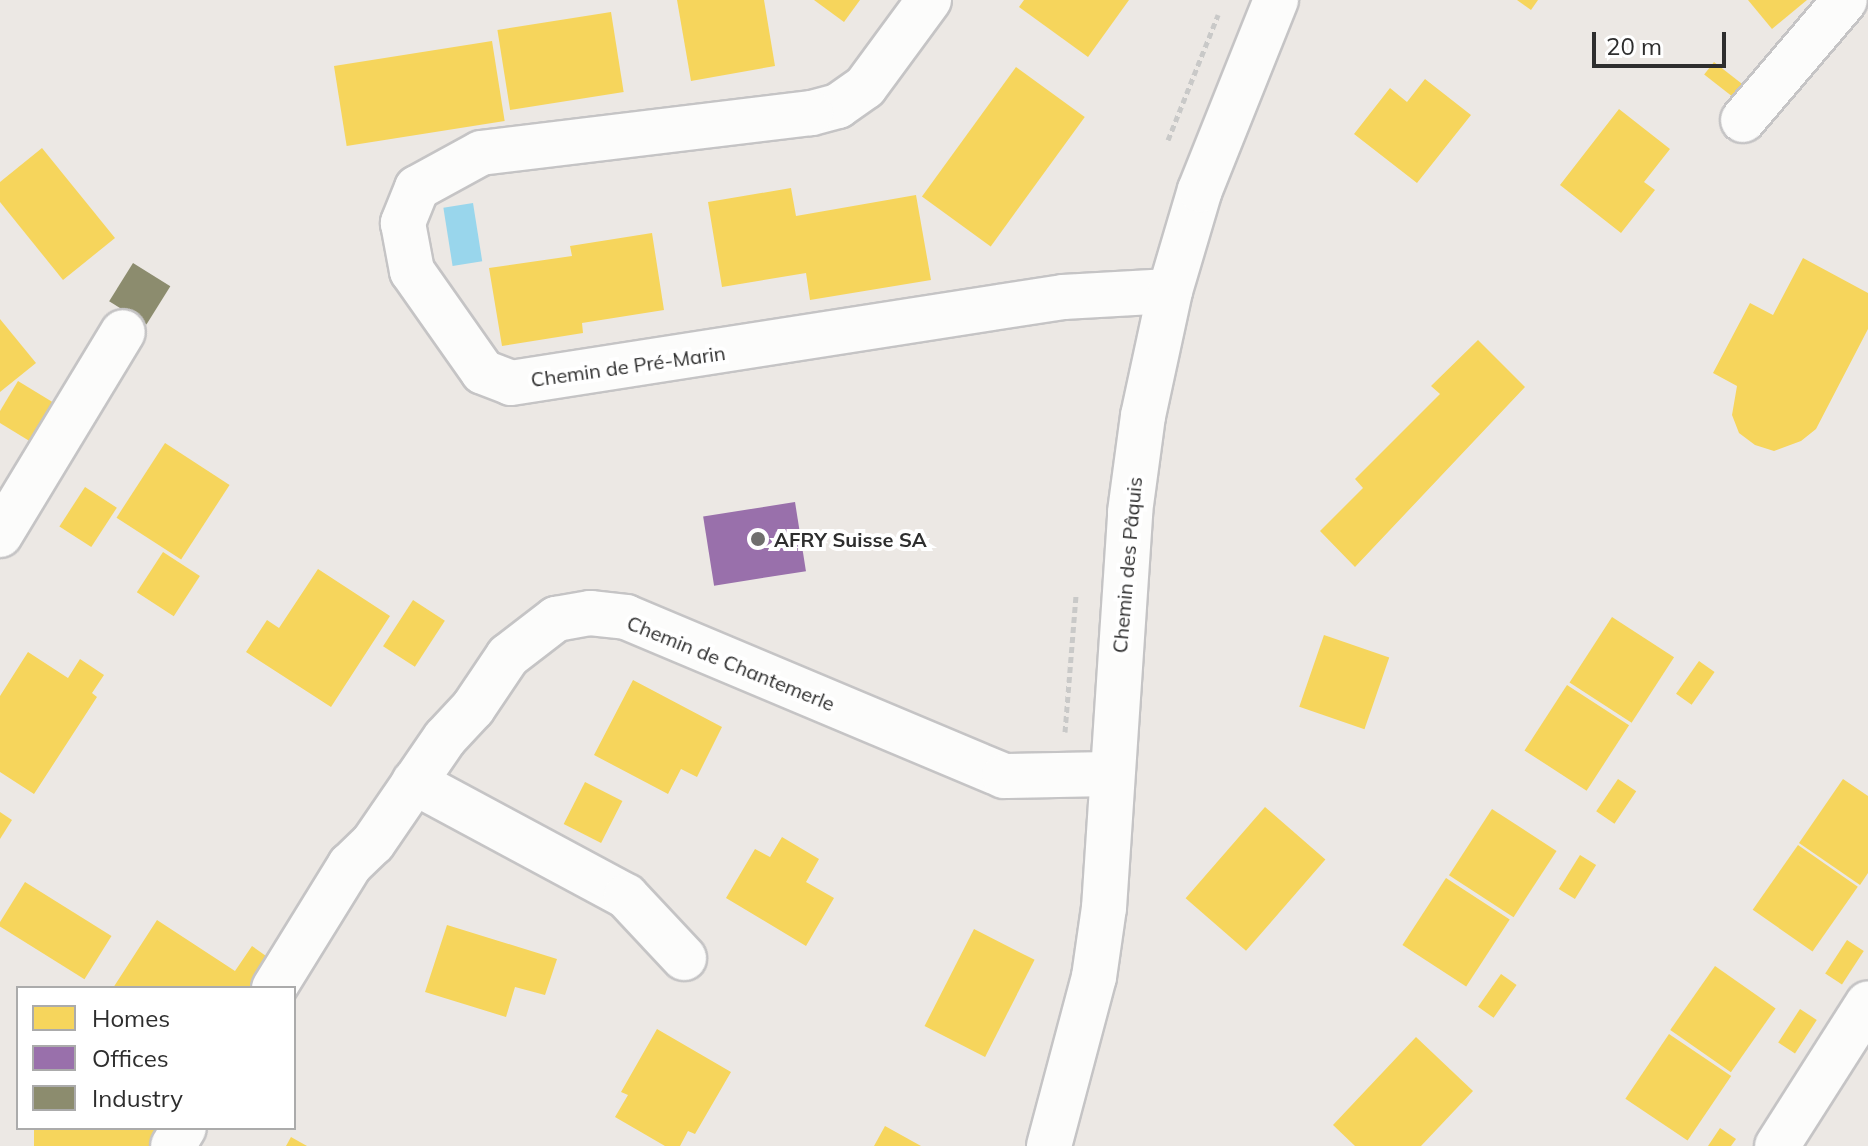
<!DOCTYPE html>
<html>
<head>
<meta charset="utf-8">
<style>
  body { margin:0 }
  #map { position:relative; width:1868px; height:1146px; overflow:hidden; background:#ece8e4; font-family:Mulish,sans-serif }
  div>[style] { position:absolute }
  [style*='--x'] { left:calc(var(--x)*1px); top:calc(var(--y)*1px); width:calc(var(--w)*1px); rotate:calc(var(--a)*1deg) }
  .water>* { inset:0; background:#99d6ec; transform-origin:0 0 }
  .homes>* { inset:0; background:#f6d55c; transform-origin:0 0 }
  .offices>* { inset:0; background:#9970ab; transform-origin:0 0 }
  .industry>* { inset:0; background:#8c8c6e; transform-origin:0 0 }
  .path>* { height:5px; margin-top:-2.5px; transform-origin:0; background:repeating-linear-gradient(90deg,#c9c9c8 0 6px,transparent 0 10px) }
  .roads { filter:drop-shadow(2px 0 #c5c4c5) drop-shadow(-2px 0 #c5c4c5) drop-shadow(0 2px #c5c4c5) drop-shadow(0 -2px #c5c4c5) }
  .minor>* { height:44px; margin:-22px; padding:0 22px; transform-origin:22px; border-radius:22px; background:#fcfcfb }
  .dots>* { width:22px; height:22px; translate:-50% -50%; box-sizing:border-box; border:4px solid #fff; border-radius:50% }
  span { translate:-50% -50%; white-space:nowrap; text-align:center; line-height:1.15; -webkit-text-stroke:8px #fff; paint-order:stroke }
  .street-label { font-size:20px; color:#2e2e2e }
  .poi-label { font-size:20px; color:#2e2e2e; font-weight:700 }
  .left { translate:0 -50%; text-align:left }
  .legend { position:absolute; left:16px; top:986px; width:280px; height:144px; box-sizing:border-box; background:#fff; border:2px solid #ababab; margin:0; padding:10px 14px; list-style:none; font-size:24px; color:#2e2e2e }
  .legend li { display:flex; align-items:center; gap:16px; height:40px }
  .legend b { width:40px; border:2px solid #ababab }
  .scale { position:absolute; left:1592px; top:32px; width:134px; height:36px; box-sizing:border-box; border:4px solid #2e2e2e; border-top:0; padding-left:10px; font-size:24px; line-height:28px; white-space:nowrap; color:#2e2e2e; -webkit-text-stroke:6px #fff; paint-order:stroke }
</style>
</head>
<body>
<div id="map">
  <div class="water">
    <i style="left:473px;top:203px;width:59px;height:30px;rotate:81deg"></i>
  </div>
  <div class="homes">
    <i style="clip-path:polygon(677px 0,764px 0,775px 66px,691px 81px)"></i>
    <i style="clip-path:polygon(814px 0,860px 0,844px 22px)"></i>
    <i style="clip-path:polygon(1024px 0,1129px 0,1088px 57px,1019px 7px)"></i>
    <i style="clip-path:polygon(1517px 0,1538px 0,1531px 10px)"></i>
    <i style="clip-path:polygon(1748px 0,1807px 0,1772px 29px)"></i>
    <i style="left:611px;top:12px;width:81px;height:115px;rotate:81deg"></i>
    <i style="left:492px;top:41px;width:81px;height:160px;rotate:81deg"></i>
    <i style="left:1714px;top:62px;width:39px;height:16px;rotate:38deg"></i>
    <i style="left:1016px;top:67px;width:85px;height:160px;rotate:36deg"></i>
    <i style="clip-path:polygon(1425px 79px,1471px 115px,1417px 183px,1354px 134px,1390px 88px,1407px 102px)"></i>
    <i style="clip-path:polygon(1619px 109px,1670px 149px,1644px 182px,1655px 190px,1621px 233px,1560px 185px)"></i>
    <i style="clip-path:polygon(42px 148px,115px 238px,63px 280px,0 202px,0 182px)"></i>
    <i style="clip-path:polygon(791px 188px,796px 216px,916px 195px,931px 280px,810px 300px,806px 273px,722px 287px,708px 202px)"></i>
    <i style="clip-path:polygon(652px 233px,664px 310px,582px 323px,583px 333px,502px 346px,489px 268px,572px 256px,570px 246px)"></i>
    <i style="clip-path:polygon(1803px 258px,1868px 293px,1868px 329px,1816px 429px,1801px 441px,1774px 451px,1755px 445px,1739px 433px,1732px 415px,1737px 386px,1713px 373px,1750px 303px,1773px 315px)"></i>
    <i style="clip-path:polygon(0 319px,36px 363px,0 392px)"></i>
    <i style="clip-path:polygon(1478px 340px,1525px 387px,1355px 567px,1320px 531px,1363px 488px,1355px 479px,1440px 394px,1431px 386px)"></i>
    <i style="clip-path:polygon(18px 381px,59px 406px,36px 445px,0 423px,0 411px)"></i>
    <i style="left:165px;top:443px;width:77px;height:89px;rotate:33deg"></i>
    <i style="left:85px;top:487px;width:38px;height:47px;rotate:33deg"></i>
    <i style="left:163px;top:552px;width:44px;height:48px;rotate:33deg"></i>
    <i style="clip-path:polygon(318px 569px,390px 616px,331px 707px,246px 652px,267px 620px,279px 628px)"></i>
    <i style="left:413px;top:600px;width:38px;height:55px;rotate:33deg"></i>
    <i style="left:1612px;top:617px;width:74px;height:78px;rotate:33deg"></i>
    <i style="left:1324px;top:635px;width:69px;height:76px;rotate:19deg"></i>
    <i style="clip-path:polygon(28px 652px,68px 678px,80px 659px,104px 675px,92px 693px,97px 697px,34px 794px,0 772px,0 696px)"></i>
    <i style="left:1699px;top:661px;width:19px;height:40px;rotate:35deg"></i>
    <i style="clip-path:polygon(633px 680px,722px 727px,697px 777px,681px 769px,668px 794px,594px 755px)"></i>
    <i style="left:1567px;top:685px;width:74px;height:78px;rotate:33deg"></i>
    <i style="left:1618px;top:779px;width:22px;height:39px;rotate:34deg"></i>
    <i style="clip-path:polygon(1843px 779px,1868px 796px,1868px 873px,1860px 885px,1799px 843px)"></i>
    <i style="left:585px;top:782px;width:42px;height:47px;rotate:27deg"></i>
    <i style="left:1265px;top:807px;width:80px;height:121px;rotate:41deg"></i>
    <i style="left:1492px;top:809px;width:77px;height:79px;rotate:33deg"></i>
    <i style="clip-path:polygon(0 812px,12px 820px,0 839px)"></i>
    <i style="clip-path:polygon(782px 837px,819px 859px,806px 882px,834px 898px,806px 946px,726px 898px,755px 849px,770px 857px)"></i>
    <i style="left:1798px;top:845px;width:73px;height:79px;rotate:35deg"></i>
    <i style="left:1580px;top:855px;width:19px;height:40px;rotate:32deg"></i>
    <i style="left:1446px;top:878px;width:76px;height:80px;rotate:33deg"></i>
    <i style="left:25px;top:882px;width:102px;height:51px;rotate:32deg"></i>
    <i style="clip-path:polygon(157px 920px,235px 971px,252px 946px,266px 956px,249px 988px,113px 988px)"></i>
    <i style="clip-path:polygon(447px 925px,557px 959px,545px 995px,515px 987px,506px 1017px,425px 992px)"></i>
    <i style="left:974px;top:929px;width:68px;height:109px;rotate:27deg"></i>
    <i style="left:1847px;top:940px;width:20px;height:40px;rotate:33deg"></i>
    <i style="left:1715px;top:966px;width:74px;height:78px;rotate:35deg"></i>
    <i style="left:1501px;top:974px;width:19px;height:40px;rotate:35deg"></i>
    <i style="left:1800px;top:1009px;width:20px;height:40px;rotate:33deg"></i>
    <i style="clip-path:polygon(657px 1029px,731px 1072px,695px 1134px,688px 1131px,680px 1146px,665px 1146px,615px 1117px,628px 1095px,621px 1092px)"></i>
    <i style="left:1669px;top:1034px;width:75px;height:78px;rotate:34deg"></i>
    <i style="clip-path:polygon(1416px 1037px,1473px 1091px,1421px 1146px,1355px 1146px,1333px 1125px)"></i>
    <i style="clip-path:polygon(885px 1126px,921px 1146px,874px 1146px)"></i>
    <i style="left:34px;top:1128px;width:126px;height:20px"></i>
    <i style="clip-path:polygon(1720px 1128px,1736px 1139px,1731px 1146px,1708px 1146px)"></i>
    <i style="clip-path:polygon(291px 1137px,307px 1146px,286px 1146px)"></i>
  </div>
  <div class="offices">
    <i style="left:795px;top:502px;width:70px;height:93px;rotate:81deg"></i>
  </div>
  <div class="industry">
    <i style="left:133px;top:263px;width:44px;height:45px;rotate:32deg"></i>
  </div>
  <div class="path">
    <i style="--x:1168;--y:140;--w:135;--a:-68.2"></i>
    <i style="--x:1065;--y:732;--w:137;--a:-85.4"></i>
  </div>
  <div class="roads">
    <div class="minor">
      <i style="--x:929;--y:0;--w:108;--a:126.3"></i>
      <i style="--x:865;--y:87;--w:33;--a:145"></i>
      <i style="--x:838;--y:106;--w:28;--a:165"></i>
      <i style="--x:811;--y:113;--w:332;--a:173.1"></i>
      <i style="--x:481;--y:153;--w:73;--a:151.3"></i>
      <i style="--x:417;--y:188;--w:38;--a:112"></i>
      <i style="--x:403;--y:223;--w:49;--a:79.4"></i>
      <i style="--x:412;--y:271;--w:123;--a:54.9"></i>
      <i style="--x:483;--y:372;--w:30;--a:21"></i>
      <i style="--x:511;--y:383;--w:559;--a:-8.86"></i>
      <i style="--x:1063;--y:297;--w:107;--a:-3.2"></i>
      <i style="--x:1743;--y:120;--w:157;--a:-49.6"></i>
      <i style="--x:0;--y:535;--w:237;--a:-58.8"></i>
      <i style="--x:414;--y:782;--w:241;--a:28.3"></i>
      <i style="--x:626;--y:896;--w:85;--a:46.9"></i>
      <i style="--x:274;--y:988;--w:145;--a:-58.3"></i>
      <i style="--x:350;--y:865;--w:32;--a:-44"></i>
      <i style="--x:373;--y:843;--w:127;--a:-55.6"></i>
      <i style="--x:445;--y:738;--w:41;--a:-47"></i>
      <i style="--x:473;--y:708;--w:63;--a:-56.1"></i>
      <i style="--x:508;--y:656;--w:61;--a:-37.6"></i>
      <i style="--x:556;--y:619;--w:35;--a:-10"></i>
      <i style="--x:590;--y:613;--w:36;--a:6"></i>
      <i style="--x:626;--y:617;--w:410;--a:22.8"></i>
      <i style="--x:1004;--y:776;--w:108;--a:-1.1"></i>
      <i style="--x:173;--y:1146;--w:21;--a:-59"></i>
      <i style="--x:1049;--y:1146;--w:175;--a:-75.1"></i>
      <i style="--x:1094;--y:977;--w:70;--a:-81.8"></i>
      <i style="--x:1104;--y:908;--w:397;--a:-86.2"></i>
      <i style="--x:1130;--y:512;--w:97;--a:-82.3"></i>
      <i style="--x:1143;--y:416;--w:128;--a:-77.8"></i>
      <i style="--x:1170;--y:291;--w:105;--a:-73.5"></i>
      <i style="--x:1200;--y:190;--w:205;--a:-68.2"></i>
      <i style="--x:1777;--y:1146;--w:169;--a:-57.5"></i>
    </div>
  </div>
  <div class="dots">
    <i style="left:758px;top:539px;background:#706f6e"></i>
  </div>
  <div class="street-label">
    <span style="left:628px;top:366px;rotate:-8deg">Chemin de Pré-Marin</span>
    <span style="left:1127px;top:565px;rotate:-85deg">Chemin des Pâquis</span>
    <span style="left:731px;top:663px;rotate:22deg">Chemin de Chantemerle</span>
  </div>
  <div class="poi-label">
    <span class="left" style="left:774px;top:539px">AFRY Suisse SA</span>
  </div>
  <ul class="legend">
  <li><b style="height:22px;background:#f6d55c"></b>Homes</li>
  <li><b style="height:22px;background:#9970ab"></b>Offices</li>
  <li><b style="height:22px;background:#8c8c6e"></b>Industry</li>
  </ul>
  <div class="scale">20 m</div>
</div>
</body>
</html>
